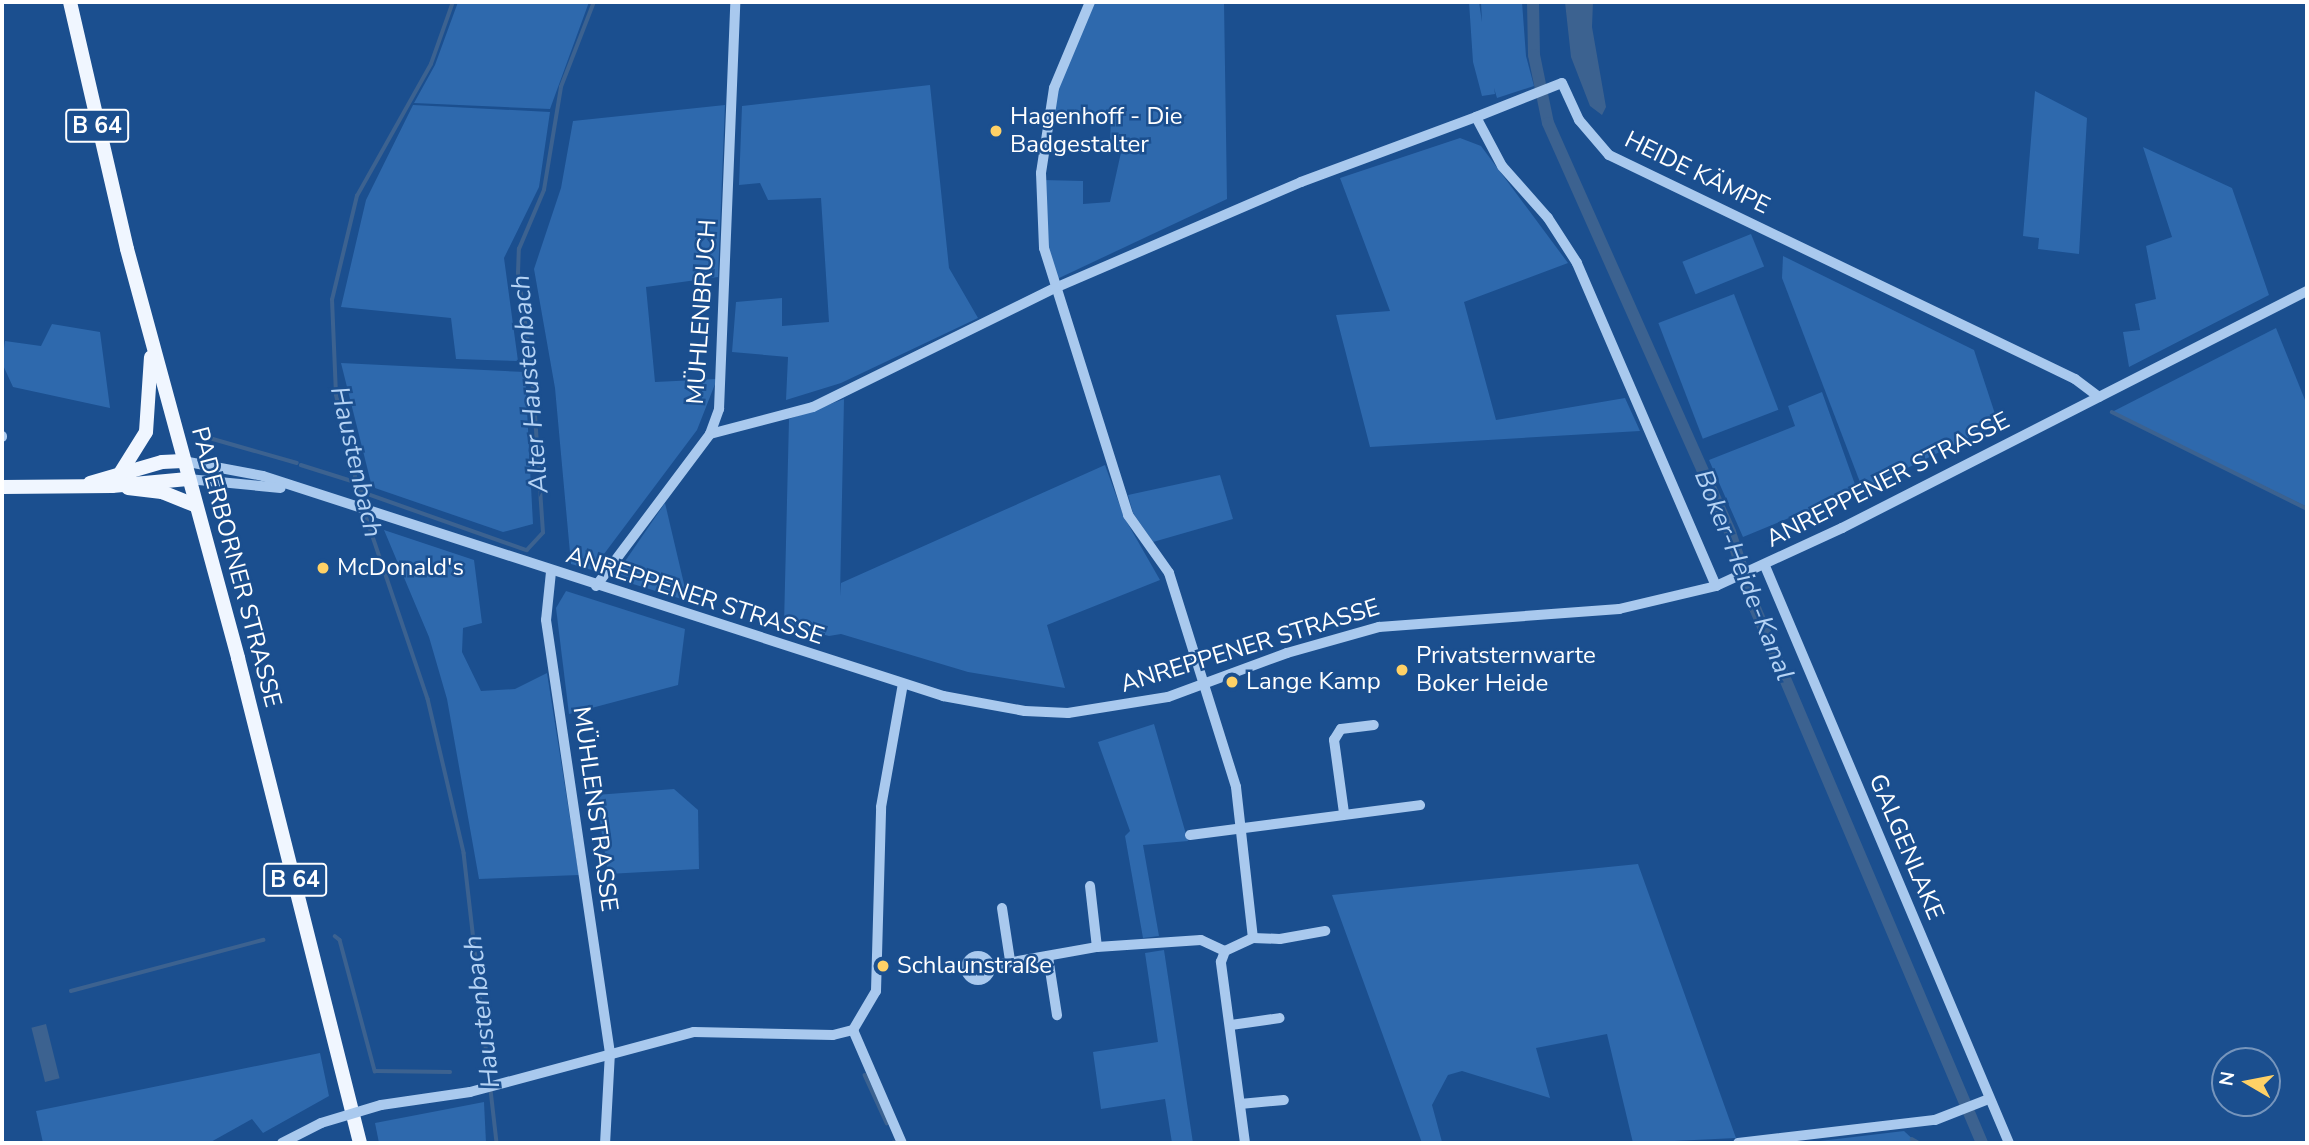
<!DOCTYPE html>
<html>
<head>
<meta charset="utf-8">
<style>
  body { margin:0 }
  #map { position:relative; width:2309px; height:1145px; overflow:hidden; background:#1b4f8f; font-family:"Nunito Sans",sans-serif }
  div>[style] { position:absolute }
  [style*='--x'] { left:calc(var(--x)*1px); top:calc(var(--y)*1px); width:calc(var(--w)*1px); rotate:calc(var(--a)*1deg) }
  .green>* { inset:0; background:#2e69ad; transform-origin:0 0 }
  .water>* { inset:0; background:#3c6290; transform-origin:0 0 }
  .stream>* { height:3.5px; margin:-1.75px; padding:0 1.75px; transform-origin:1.75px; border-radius:1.75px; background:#3c6290 }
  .canal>* { height:12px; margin:-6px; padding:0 6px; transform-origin:6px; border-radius:6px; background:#3c6290 }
  .minor>* { height:10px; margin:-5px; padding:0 5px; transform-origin:5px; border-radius:5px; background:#a9c9ee }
  .minor>.ring { margin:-5px; padding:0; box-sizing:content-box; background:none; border:10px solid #a9c9ee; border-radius:50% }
  .major>* { height:14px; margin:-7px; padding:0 7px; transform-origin:7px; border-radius:7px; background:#f0f6ff }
  .minor-bridge>* { height:10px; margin:-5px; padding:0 5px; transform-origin:5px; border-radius:5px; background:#a9c9ee }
  .dots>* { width:19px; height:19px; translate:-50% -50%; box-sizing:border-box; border:4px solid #1b4f8f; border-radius:50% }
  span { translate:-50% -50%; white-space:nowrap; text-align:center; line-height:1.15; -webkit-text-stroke:5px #1b4f8f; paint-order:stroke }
  .shield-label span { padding:2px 5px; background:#1b4f8f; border:2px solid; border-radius:5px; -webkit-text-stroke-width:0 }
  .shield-label { font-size:23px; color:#fff; font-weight:700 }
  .poi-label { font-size:24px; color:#fff }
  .left { translate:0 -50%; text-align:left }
  .street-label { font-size:24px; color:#fff }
  .water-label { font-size:26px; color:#b5d3f5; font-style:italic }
  .frame { position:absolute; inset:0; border:4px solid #fff; pointer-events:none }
  .north { position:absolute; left:2211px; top:1047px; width:70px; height:70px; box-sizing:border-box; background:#1b4f8f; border:2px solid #7695bc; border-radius:50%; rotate:280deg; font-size:19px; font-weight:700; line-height:28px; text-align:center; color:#fff }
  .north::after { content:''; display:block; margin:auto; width:24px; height:32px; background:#ffd166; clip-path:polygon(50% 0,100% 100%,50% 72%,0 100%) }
</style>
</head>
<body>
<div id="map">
  <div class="green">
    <i style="clip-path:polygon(458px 2px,589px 2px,550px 109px,414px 103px,435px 65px)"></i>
    <i style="clip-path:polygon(1093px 2px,1224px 2px,1227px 199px,1057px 279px,1047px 247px,1043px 180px,1083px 181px,1083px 204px,1110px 202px,1122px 148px,1110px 147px,1111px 113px,1053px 115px,1058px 89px)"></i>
    <i style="clip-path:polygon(1469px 2px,1479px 2px,1482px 22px,1481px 2px,1522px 2px,1526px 56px,1534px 86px,1497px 98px,1494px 88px,1495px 94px,1482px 96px,1473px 62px)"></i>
    <i style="clip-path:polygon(930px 85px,949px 268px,978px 318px,841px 383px,786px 400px,788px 357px,732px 352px,736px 302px,782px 298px,782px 326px,829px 322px,821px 198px,768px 200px,760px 183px,739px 185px,742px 106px)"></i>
    <i style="clip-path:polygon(2035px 91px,2087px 118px,2079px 254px,2038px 249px,2039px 238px,2023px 236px)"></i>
    <i style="clip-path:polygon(413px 105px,550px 112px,539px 187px,504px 258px,518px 361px,456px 359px,451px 318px,341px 307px,366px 200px)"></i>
    <i style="clip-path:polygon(725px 105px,718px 277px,646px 287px,655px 382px,717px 379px,697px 430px,592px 570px,571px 564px,555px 388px,534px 269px,561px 188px,573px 121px)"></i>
    <i style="clip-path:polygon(1460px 138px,1481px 146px,1568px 263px,1464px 302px,1496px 420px,1625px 398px,1640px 431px,1370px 447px,1336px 315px,1390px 311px,1340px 178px)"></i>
    <i style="clip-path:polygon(2143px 147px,2232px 188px,2269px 295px,2129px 367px,2123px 332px,2140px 330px,2135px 304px,2156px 299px,2146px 246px,2172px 237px)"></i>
    <i style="left:1751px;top:234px;width:35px;height:74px;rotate:68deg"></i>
    <i style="clip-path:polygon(1783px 256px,1974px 350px,1998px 423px,1863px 490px,1782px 278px)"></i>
    <i style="left:1734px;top:294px;width:124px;height:81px;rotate:69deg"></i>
    <i style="clip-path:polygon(52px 324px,100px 332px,110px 408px,13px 387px,2px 363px,5px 341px,41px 346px)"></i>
    <i style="clip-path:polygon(2276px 328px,2307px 405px,2307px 507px,2112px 412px)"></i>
    <i style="clip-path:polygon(341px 363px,525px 372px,533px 524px,503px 532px,372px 487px)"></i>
    <i style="clip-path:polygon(1822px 392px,1857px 490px,1743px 537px,1709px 460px,1795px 426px,1788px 406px)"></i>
    <i style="clip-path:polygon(844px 399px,840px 596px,841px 583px,1105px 465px,1124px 517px,1160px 580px,1047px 625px,1065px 688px,968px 672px,841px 634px,829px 636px,784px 624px,789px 419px)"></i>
    <i style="clip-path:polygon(1220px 475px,1233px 519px,1153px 542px,1133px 513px,1128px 495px)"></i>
    <i style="clip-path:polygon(665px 503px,688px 601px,620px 580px,619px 570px)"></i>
    <i style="clip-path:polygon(384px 530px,474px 560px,482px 623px,463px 628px,462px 652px,481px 691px,515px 689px,547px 673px,579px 875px,479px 879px,447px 699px,429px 637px)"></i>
    <i style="clip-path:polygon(566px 591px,685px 629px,678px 685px,569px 714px,556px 608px)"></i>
    <i style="clip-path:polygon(1154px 724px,1188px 841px,1143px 845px,1159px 936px,1143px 938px,1125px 836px,1130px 831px,1098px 742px)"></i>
    <i style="clip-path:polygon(674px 789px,698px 810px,699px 869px,608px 874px,596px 795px)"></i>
    <i style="clip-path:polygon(1638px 864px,1736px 1138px,1633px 1143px,1607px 1034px,1536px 1048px,1550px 1098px,1462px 1071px,1448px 1075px,1432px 1105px,1442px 1142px,1422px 1143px,1332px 895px)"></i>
    <i style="clip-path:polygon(1164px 950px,1193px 1143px,1172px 1143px,1165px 1099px,1101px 1109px,1093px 1052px,1158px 1042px,1145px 953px)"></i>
    <i style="clip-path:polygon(320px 1053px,329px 1096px,263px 1133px,252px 1119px,209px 1143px,43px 1143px,36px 1111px)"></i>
    <i style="clip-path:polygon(484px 1102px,486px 1143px,379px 1143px,375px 1123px)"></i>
    <i style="clip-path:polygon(1904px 1131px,1917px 1143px,1803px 1143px)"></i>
  </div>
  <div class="water">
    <i style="clip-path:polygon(1565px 2px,1593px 2px,1592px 27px,1606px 107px,1602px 115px,1590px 106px,1571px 57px)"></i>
    <i style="left:46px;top:1024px;width:56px;height:15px;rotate:76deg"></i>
  </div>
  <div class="stream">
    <i style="--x:2112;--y:412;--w:218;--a:26.4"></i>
    <i style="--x:213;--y:439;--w:87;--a:15.9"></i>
    <i style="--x:301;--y:465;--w:57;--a:17.5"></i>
    <i style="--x:359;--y:491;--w:178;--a:19.4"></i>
    <i style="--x:527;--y:550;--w:23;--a:-47"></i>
    <i style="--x:543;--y:533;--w:163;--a:-93.9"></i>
    <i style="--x:532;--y:370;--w:98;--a:-98.2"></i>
    <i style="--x:518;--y:273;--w:24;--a:-88"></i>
    <i style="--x:519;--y:249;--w:64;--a:-67"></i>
    <i style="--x:544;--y:190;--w:104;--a:-80.6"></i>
    <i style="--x:561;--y:87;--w:91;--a:-68.8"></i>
    <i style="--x:362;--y:506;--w:114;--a:-103.2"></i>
    <i style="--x:336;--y:395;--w:95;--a:-92.4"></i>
    <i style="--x:332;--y:300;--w:107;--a:-76.5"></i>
    <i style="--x:357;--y:196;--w:151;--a:-60.7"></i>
    <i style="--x:431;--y:64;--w:66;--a:-70.5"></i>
    <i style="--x:365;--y:513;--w:196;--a:71.3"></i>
    <i style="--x:428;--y:699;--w:158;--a:76.8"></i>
    <i style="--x:464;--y:853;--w:292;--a:83.5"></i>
    <i style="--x:335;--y:936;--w:6;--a:39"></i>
    <i style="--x:340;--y:940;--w:136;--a:75"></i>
    <i style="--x:375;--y:1071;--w:75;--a:0.8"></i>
    <i style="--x:71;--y:991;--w:199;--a:-14.9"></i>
    <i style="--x:865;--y:1075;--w:53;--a:65.4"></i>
    <i style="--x:1912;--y:1139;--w:8;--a:30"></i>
    <i style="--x:894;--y:1142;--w:1;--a:45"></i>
  </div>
  <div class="canal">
    <i style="--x:1533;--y:2;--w:53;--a:88.9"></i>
    <i style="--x:1534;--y:55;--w:69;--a:78.4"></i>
    <i style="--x:1548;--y:123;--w:448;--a:66"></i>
    <i style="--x:1730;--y:532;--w:80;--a:71.8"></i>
    <i style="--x:1755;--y:608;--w:581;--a:67.01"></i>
  </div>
  <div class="minor">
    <i style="--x:1090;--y:2;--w:93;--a:112.7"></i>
    <i style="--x:1054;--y:88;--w:86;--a:98.7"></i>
    <i style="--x:1041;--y:173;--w:75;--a:87.7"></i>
    <i style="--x:1044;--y:248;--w:280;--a:72.5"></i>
    <i style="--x:1128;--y:515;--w:71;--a:54.7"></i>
    <i style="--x:1169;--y:573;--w:224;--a:72.6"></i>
    <i style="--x:1236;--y:787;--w:152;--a:83.6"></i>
    <i style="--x:710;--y:434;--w:106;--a:-14.7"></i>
    <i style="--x:813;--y:407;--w:270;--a:-26.2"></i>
    <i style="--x:1055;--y:288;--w:268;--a:-23.3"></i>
    <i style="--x:1301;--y:182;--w:187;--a:-20.4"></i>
    <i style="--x:2;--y:436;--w:1;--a:90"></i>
    <i style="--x:183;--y:461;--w:81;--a:10.6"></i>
    <i style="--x:263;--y:476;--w:715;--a:17.93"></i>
    <i style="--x:943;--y:696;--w:83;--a:10.4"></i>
    <i style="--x:1025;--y:711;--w:43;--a:2.7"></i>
    <i style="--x:1068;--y:713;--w:101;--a:-9.1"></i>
    <i style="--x:1168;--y:697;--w:127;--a:-20.3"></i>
    <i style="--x:1287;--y:653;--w:96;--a:-15.8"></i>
    <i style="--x:1379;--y:627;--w:241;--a:-4.3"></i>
    <i style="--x:1619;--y:609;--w:100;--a:-13.3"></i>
    <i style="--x:1716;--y:586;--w:139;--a:-24.7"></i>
    <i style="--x:1842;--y:528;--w:522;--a:-27.01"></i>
    <i style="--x:188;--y:479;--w:93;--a:5.5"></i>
    <i style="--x:1765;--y:566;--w:626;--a:67.08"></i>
    <i style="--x:551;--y:572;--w:48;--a:95.9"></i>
    <i style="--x:546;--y:620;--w:437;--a:81.6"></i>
    <i style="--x:610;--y:1052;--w:91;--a:93.1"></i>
    <i style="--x:596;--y:586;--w:190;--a:-53.1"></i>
    <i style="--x:710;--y:434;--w:27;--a:-70"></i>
    <i style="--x:719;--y:409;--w:407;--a:-87.7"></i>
    <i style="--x:1716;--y:586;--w:352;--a:-113.3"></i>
    <i style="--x:1577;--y:263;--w:54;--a:-122.8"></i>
    <i style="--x:1548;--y:218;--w:69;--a:-131.5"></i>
    <i style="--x:1502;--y:166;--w:55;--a:-118"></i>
    <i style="--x:1476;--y:117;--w:92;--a:-21.6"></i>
    <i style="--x:1562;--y:83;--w:41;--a:65.3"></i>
    <i style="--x:1579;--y:120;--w:46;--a:49.4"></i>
    <i style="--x:1609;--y:155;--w:517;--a:25.67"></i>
    <i style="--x:2075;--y:379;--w:30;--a:37"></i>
    <i style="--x:1344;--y:813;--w:74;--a:-97.8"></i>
    <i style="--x:1334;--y:740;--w:13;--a:-58"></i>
    <i style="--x:1341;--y:729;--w:33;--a:-7"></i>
    <i style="--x:1190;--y:835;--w:232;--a:-7.4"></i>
    <i style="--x:1090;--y:886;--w:61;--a:83.5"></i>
    <i style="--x:1002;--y:908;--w:53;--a:81.3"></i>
    <i class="ring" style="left:966px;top:956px;width:14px;height:14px"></i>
    <i style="--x:1048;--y:957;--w:59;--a:81.2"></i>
    <i style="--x:990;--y:966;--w:109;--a:-10.1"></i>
    <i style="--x:1097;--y:947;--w:104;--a:-3.9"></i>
    <i style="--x:1201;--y:940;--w:26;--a:25"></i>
    <i style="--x:1231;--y:1025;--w:49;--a:-8.1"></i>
    <i style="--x:853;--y:1030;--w:123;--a:66.6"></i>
    <i style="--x:1240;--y:1104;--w:44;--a:-5.2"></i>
    <i style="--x:381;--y:1105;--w:90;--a:-8.3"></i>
    <i style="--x:470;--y:1092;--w:232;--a:-15"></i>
    <i style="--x:694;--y:1032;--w:139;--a:1.2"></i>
    <i style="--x:833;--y:1035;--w:21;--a:-14"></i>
    <i style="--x:853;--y:1030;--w:45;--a:-59.5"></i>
    <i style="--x:876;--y:991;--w:184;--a:-88.4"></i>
    <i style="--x:881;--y:807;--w:125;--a:-79.9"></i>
    <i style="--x:282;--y:1143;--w:44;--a:-27.1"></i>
    <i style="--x:1245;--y:1143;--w:183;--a:-97.6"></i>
    <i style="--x:1221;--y:962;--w:12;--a:-70"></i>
    <i style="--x:1225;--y:951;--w:31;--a:-25"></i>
    <i style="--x:1253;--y:938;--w:27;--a:2"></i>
    <i style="--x:1280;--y:939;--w:46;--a:-10.1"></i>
    <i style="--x:1738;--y:1143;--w:198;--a:-6.7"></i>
    <i style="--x:1935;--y:1120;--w:58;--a:-21.3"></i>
  </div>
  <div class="major">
    <i style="--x:70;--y:2;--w:253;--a:77"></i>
    <i style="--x:127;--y:249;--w:424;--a:74.8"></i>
    <i style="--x:238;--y:658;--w:500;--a:75.88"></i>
    <i style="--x:121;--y:472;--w:47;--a:-58"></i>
    <i style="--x:146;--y:432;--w:75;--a:-86.2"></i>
    <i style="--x:90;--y:483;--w:75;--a:-16.3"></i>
    <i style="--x:162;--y:462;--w:21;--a:-3"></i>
    <i style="--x:2;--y:487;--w:110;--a:-0.5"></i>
    <i style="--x:112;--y:486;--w:76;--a:-5.3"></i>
    <i style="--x:128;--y:488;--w:34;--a:7"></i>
    <i style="--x:162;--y:492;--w:35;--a:22"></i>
  </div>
  <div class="minor-bridge">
    <i style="--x:321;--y:1123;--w:63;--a:-16.7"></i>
  </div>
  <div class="dots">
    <i style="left:996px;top:131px;background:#ffd166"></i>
    <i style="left:323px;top:568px;background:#ffd166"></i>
    <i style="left:1402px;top:670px;background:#ffd166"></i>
    <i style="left:1232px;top:682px;background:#ffd166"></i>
    <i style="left:883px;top:966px;background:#ffd166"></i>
  </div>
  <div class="shield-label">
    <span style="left:97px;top:126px">B 64</span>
    <span style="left:295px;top:880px">B 64</span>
  </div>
  <div class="poi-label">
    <span class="left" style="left:1010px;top:131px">Hagenhoff - Die<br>Badgestalter</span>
    <span class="left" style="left:337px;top:568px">McDonald's</span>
    <span class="left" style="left:1416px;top:670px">Privatsternwarte<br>Boker Heide</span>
    <span class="left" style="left:1246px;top:682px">Lange Kamp</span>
    <span class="left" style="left:897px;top:966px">Schlaunstraße</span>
  </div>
  <div class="street-label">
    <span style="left:1697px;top:173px;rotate:26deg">HEIDE KÄMPE</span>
    <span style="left:702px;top:312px;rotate:-86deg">MÜHLENBRUCH</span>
    <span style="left:1888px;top:480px;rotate:-27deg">ANREPPENER STRASSE</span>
    <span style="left:236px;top:567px;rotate:75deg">PADERBORNER STRASSE</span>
    <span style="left:695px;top:596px;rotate:18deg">ANREPPENER STRASSE</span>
    <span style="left:1250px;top:646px;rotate:-17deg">ANREPPENER STRASSE</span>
    <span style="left:595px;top:809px;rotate:82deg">MÜHLENSTRASSE</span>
    <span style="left:1906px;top:847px;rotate:67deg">GALGENLAKE</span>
  </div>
  <div class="water-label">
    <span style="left:530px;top:384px;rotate:-95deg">Alter Haustenbach</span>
    <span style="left:356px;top:462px;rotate:77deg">Haustenbach</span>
    <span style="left:1744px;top:575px;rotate:68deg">Boker-Heide-Kanal</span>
    <span style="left:482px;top:1012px;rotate:-97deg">Haustenbach</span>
  </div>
  <div class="frame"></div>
  <div class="north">N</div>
</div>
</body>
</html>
